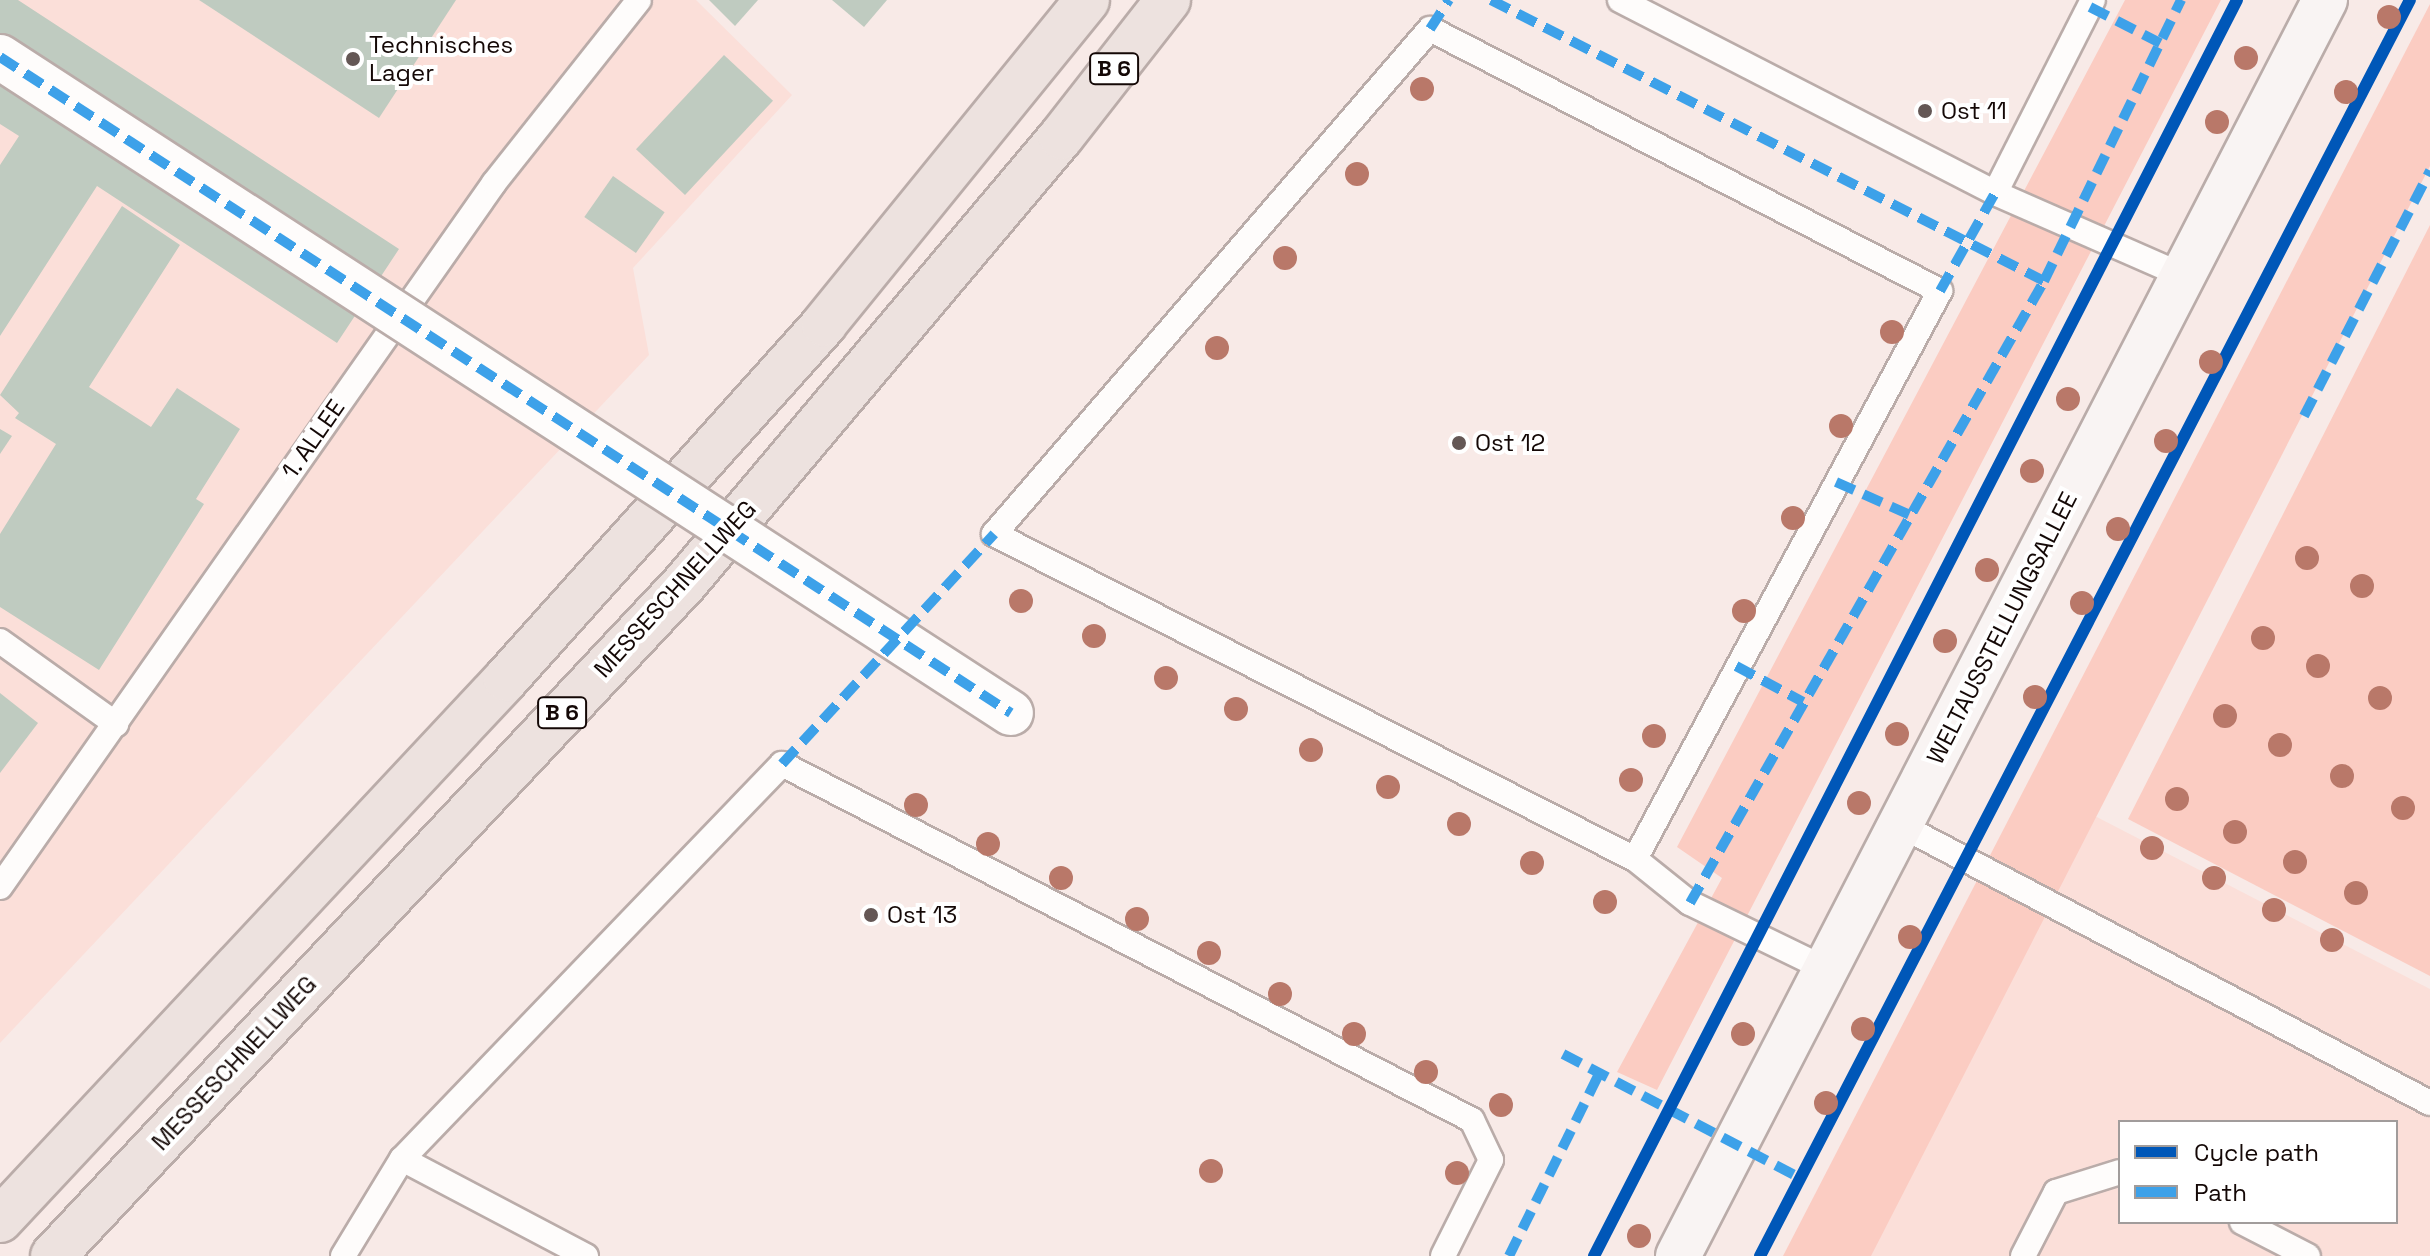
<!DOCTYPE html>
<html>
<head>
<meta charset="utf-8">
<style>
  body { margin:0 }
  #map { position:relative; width:2430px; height:1256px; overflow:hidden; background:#f8eae7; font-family:"Space Grotesk",sans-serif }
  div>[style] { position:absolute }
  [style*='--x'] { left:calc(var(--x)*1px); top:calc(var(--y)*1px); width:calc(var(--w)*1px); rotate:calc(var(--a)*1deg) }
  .built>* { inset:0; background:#fbdfd9 }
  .green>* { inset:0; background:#fbccc2 }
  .building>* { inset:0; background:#bfcbc0; transform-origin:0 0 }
  .roads { filter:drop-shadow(2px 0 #baaca9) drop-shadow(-2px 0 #baaca9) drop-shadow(0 2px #baaca9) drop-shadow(0 -2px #baaca9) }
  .lane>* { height:24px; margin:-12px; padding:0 12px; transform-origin:12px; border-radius:12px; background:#fefcfb }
  .secondary>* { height:44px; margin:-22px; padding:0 22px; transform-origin:22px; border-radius:22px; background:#f9f4f3 }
  .highway>* { height:44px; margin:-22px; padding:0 22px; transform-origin:22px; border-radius:22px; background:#ede2df }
  .bridges { filter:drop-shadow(2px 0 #baaca9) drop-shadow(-2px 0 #baaca9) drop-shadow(0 2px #baaca9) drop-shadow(0 -2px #baaca9) }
  .street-bridge>* { height:44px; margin:-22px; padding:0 22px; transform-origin:22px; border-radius:22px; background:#fefcfb }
  .quiet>* { height:10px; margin-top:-5px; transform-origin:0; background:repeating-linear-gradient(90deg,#3da1e9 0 20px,transparent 0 30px) }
  .cycleway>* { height:12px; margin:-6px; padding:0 6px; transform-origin:6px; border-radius:6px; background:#0057b8 }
  .trees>* { width:24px; height:24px; margin:-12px; border-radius:50%; background:#b97869 }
  .dots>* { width:22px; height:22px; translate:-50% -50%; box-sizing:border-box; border:4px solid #fff; border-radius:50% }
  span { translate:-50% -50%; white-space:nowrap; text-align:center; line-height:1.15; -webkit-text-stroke:8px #fff; paint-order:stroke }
  .shield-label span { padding:2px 6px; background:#fff; border:2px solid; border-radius:6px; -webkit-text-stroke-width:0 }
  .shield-label { font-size:22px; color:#140806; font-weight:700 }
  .poi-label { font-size:24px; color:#140806 }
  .left { translate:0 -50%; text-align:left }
  .street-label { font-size:24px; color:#140806 }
  .legend { position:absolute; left:2118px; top:1120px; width:280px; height:104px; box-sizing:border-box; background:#fff; border:2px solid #a19c9b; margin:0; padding:10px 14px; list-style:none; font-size:24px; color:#140806 }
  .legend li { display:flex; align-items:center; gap:16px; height:40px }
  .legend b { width:40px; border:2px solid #a19c9b }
</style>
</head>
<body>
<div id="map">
  <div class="built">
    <i style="clip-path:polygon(0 0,696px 0,792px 95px,633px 268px,649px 355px,0 1043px)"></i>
    <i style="clip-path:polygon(evenodd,2060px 798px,2430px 989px,2430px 1256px,1824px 1256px,2060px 798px,2120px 1122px,2396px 1122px,2396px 1222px,2120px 1222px,2120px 1122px)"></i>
  </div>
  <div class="green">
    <i style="clip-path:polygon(2125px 0,2221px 0,1657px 1090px,1617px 1072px,1722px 878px,1677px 847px)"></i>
    <i style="clip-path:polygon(2430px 4px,2430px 166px,1871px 1256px,1783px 1256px)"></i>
    <i style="clip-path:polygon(2430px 225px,2430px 976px,2128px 819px)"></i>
  </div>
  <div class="building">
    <i style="clip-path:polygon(0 0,18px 0,399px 249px,337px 343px,97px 186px,0 336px,0 165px,19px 136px,0 124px)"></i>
    <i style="clip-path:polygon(199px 0,456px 0,379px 118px)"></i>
    <i style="clip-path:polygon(709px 0,758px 0,735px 26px)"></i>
    <i style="clip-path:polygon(832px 0,887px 0,864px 27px)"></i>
    <i style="left:724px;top:55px;width:67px;height:129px;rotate:43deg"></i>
    <i style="left:613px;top:176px;width:63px;height:50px;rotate:35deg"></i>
    <i style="clip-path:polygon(122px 206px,180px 245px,89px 387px,151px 427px,177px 388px,240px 429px,196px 499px,204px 504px,99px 670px,0 607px,0 534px,56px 444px,15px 418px,19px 413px,0 395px)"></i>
    <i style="clip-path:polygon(0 429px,12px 436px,0 454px)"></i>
    <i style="clip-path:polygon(0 693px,38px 723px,0 773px)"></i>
  </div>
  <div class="roads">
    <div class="lane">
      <i style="--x:1620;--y:0;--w:422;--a:27.2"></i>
      <i style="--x:1995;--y:193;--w:206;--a:23.7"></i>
      <i style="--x:1995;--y:193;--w:216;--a:-63.1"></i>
      <i style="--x:0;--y:641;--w:143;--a:35.6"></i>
      <i style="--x:1900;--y:825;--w:598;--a:27.68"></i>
      <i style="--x:1635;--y:859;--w:645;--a:-61.77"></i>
      <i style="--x:1940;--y:291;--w:573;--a:-152.81"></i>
      <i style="--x:1430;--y:29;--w:667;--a:130.81"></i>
      <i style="--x:994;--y:534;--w:719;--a:26.89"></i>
      <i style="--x:1635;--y:859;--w:70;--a:38.7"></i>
      <i style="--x:1690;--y:903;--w:151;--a:25.9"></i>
      <i style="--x:0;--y:887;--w:860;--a:-54.94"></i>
      <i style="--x:494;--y:183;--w:233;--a:-51.6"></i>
      <i style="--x:2242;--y:1222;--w:74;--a:27.3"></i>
      <i style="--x:343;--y:1256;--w:114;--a:-58.7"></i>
      <i style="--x:586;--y:1256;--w:208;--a:-152.2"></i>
      <i style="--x:402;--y:1159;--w:548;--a:-46.11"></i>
      <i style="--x:782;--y:764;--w:776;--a:27.29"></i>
      <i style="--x:1472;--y:1120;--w:44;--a:64.6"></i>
      <i style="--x:1491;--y:1160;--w:107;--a:116.6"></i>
      <i style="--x:2023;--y:1256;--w:72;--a:-62.7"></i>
      <i style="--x:2056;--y:1192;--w:67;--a:-17.4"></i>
    </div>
    <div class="secondary">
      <i style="--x:1678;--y:1256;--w:1413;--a:-62.75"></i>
    </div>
    <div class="highway">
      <i style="--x:0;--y:1220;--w:741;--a:-46.91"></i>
      <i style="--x:506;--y:679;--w:477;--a:-48.1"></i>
      <i style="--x:824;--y:324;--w:417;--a:-50.9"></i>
      <i style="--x:53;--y:1256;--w:923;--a:-46.8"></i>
      <i style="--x:685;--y:583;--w:583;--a:-49.87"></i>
      <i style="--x:1061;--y:137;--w:174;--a:-52"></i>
    </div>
  </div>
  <div class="bridges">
    <div class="street-bridge">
      <i style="--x:0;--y:57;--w:1205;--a:32.98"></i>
    </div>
  </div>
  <div class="quiet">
    <i style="--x:1491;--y:0;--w:620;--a:26.94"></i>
    <i style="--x:2090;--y:7;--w:79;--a:27.2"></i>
    <i style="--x:1430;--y:29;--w:35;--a:-57"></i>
    <i style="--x:0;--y:57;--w:1205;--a:32.98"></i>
    <i style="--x:1940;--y:291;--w:112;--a:-60.7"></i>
    <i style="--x:2304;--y:416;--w:276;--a:-62.8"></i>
    <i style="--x:1836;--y:482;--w:81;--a:24"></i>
    <i style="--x:1736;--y:666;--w:76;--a:28.2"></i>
    <i style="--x:782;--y:764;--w:313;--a:-47.3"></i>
    <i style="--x:1690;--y:903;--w:716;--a:-60.35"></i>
    <i style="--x:2044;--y:281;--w:313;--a:-64"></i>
    <i style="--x:1563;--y:1054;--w:267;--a:27.6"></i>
    <i style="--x:1509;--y:1256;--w:205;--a:-63.7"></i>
  </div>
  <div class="cycleway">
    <i style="--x:1594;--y:1256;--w:1411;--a:-62.89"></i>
    <i style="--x:1760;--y:1256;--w:1414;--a:-62.64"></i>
  </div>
  <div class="trees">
    <i style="left:2389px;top:17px"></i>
    <i style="left:2246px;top:58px"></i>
    <i style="left:1422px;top:89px"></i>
    <i style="left:2346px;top:92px"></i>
    <i style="left:2217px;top:122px"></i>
    <i style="left:1357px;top:174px"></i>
    <i style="left:1285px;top:258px"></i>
    <i style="left:1892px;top:332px"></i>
    <i style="left:1217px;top:348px"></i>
    <i style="left:2211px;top:362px"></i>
    <i style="left:2068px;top:399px"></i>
    <i style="left:1841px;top:426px"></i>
    <i style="left:2166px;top:441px"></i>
    <i style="left:2032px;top:471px"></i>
    <i style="left:1793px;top:518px"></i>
    <i style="left:2118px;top:529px"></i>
    <i style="left:2307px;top:558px"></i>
    <i style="left:1987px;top:570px"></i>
    <i style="left:2362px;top:586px"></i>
    <i style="left:1021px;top:601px"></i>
    <i style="left:2082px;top:603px"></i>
    <i style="left:1744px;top:611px"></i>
    <i style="left:1094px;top:636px"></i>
    <i style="left:2263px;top:638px"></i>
    <i style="left:1945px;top:641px"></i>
    <i style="left:2318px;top:666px"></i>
    <i style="left:1166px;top:678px"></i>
    <i style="left:2035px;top:697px"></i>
    <i style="left:2380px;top:698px"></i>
    <i style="left:1236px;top:709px"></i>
    <i style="left:2225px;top:716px"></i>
    <i style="left:1897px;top:734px"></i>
    <i style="left:1654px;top:736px"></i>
    <i style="left:2280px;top:745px"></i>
    <i style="left:1311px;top:750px"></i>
    <i style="left:2342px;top:776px"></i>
    <i style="left:1631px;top:780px"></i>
    <i style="left:1388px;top:787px"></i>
    <i style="left:2177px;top:799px"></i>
    <i style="left:1859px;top:803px"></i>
    <i style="left:916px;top:805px"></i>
    <i style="left:2403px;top:808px"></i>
    <i style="left:1459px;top:824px"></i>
    <i style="left:2235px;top:832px"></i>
    <i style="left:988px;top:844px"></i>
    <i style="left:2152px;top:848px"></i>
    <i style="left:2295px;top:862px"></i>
    <i style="left:1532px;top:863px"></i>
    <i style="left:1061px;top:878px"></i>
    <i style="left:2214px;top:878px"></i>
    <i style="left:2356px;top:893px"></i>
    <i style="left:1605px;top:902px"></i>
    <i style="left:2274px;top:910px"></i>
    <i style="left:1137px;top:919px"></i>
    <i style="left:1910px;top:937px"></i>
    <i style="left:2332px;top:940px"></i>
    <i style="left:1209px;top:953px"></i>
    <i style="left:1280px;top:994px"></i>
    <i style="left:1863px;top:1029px"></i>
    <i style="left:1354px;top:1034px"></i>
    <i style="left:1743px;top:1034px"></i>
    <i style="left:1426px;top:1072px"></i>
    <i style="left:1826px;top:1103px"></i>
    <i style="left:1501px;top:1105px"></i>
    <i style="left:1211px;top:1171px"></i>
    <i style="left:1457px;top:1173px"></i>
    <i style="left:1639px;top:1236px"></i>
  </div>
  <div class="dots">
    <i style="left:353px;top:59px;background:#645755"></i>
    <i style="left:1925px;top:111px;background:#645755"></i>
    <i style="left:1459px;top:443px;background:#645755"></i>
    <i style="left:871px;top:915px;background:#645755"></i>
  </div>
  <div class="shield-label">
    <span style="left:1114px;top:69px">B 6</span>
    <span style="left:562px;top:713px">B 6</span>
  </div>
  <div class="poi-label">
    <span class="left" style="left:369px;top:59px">Technisches<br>Lager</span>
    <span class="left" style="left:1941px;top:111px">Ost 11</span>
    <span class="left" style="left:1475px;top:443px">Ost 12</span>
    <span class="left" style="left:887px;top:915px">Ost 13</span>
  </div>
  <div class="street-label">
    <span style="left:313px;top:439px;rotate:-55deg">1. ALLEE</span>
    <span style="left:675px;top:589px;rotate:-48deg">MESSESCHNELLWEG</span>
    <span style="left:2002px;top:628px;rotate:-63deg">WELTAUSSTELLUNGSALLEE</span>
    <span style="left:234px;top:1063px;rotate:-47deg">MESSESCHNELLWEG</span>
  </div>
  <ul class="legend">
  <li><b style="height:10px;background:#0057b8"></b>Cycle path</li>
  <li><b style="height:10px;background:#3da1e9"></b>Path</li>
  </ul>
</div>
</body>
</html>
